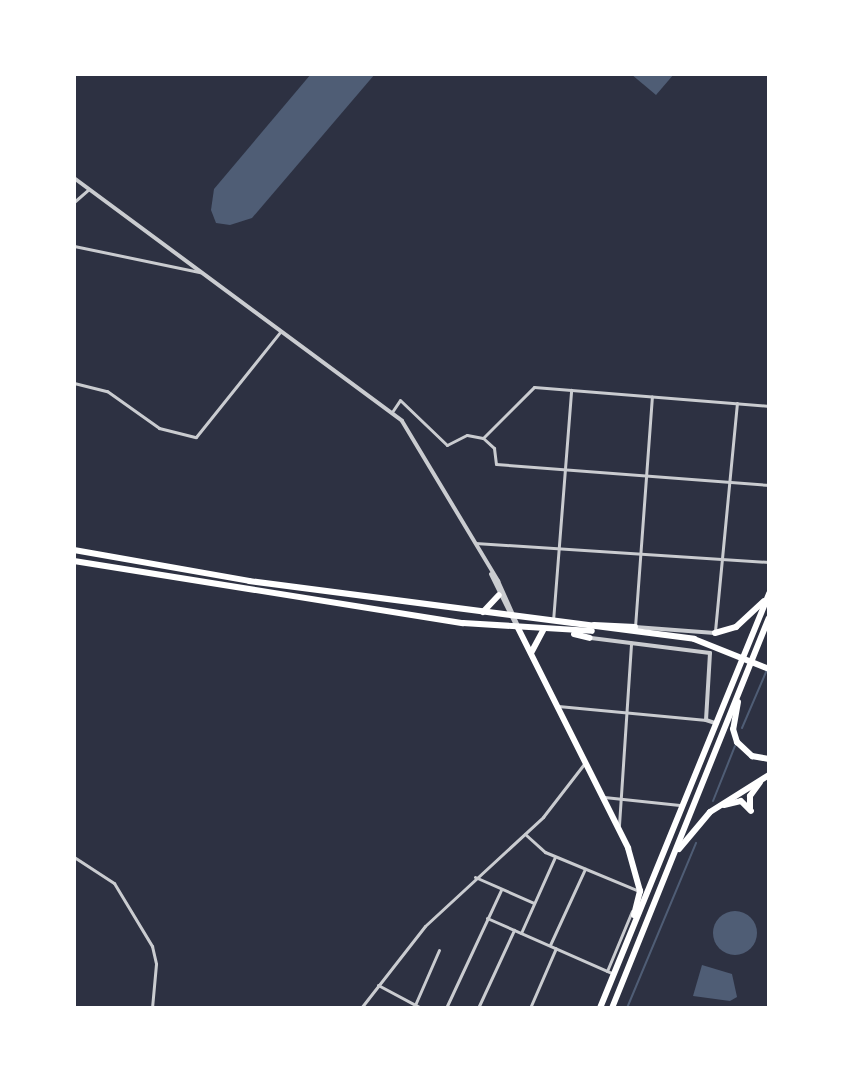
<!DOCTYPE html>
<html>
<head>
<meta charset="utf-8">
<style>
  body { margin:0 }
  #map { position:relative; width:843px; height:1082px; overflow:hidden; background:#2d3142; font-family:Manrope,sans-serif }
  div>[style] { position:absolute }
  [style*='--x'] { left:calc(var(--x)*1px); top:calc(var(--y)*1px); width:calc(var(--w)*1px); rotate:calc(var(--a)*1deg) }
  .water>* { inset:0; background:#4f5d75 }
  .round { border-radius:50% }
  .stream>* { height:2px; margin:-1px; padding:0 1px; transform-origin:1px; border-radius:1px; background:#4f5d75 }
  .minor>* { height:3px; margin:-1.5px; padding:0 1.5px; transform-origin:1.5px; border-radius:1.5px; background:#caccd0 }
  .tertiary>* { height:4px; margin:-2px; padding:0 2px; transform-origin:2px; border-radius:2px; background:#caccd0 }
  .primary>* { height:6px; margin:-3px; padding:0 3px; transform-origin:3px; border-radius:3px; background:#fff }
  .trunk>* { height:6px; margin:-3px; padding:0 3px; transform-origin:3px; border-radius:3px; background:#fff }
  span { translate:-50% -50%; white-space:nowrap; text-align:center; line-height:1.15; -webkit-text-stroke:6px #fff; paint-order:stroke }
  .frame { position:absolute; inset:0; border:76px solid #fff; pointer-events:none }
</style>
</head>
<body>
<div id="map">
  <div class="water">
    <i style="clip-path:polygon(311px 74px,375px 74px,252px 218px,230px 225px,216px 223px,211px 210px,214px 189px)"></i>
    <i style="clip-path:polygon(631px 74px,674px 74px,656px 95px)"></i>
    <i class="round" style="left:713px;top:911px;width:44px;height:44px"></i>
    <i style="clip-path:polygon(702px 965px,732px 974px,737px 997px,730px 1001px,693px 996px)"></i>
  </div>
  <div class="stream">
    <i style="--x:742;--y:728;--w:69;--a:-66.8"></i>
    <i style="--x:713;--y:801;--w:59;--a:-68.2"></i>
    <i style="--x:627;--y:1008;--w:179;--a:-67.3"></i>
  </div>
  <div class="minor">
    <i style="--x:74;--y:202;--w:20;--a:-41"></i>
    <i style="--x:74;--y:246;--w:129;--a:11.7"></i>
    <i style="--x:74;--y:383;--w:34;--a:14"></i>
    <i style="--x:107;--y:391;--w:64;--a:35.4"></i>
    <i style="--x:159;--y:428;--w:38;--a:14"></i>
    <i style="--x:196;--y:437;--w:134;--a:-51.3"></i>
    <i style="--x:392;--y:412;--w:14;--a:-56"></i>
    <i style="--x:400;--y:400;--w:65;--a:43.8"></i>
    <i style="--x:447;--y:445;--w:22;--a:-27"></i>
    <i style="--x:467;--y:435;--w:16;--a:11"></i>
    <i style="--x:483;--y:438;--w:15;--a:42"></i>
    <i style="--x:494;--y:448;--w:16;--a:83"></i>
    <i style="--x:496;--y:464;--w:274;--a:4.4"></i>
    <i style="--x:483;--y:438;--w:72;--a:-45"></i>
    <i style="--x:534;--y:387;--w:236;--a:4.6"></i>
    <i style="--x:475;--y:543;--w:295;--a:3.7"></i>
    <i style="--x:553;--y:621;--w:232;--a:-85.5"></i>
    <i style="--x:635;--y:627;--w:231;--a:-85.8"></i>
    <i style="--x:715;--y:631;--w:229;--a:-84.5"></i>
    <i style="--x:558;--y:706;--w:149;--a:5.4"></i>
    <i style="--x:604;--y:797;--w:76;--a:6"></i>
    <i style="--x:619;--y:825;--w:183;--a:-86.2"></i>
    <i style="--x:525;--y:834;--w:27;--a:42"></i>
    <i style="--x:545;--y:852;--w:102;--a:22.5"></i>
    <i style="--x:74;--y:857;--w:48;--a:33"></i>
    <i style="--x:114;--y:883;--w:74;--a:58.9"></i>
    <i style="--x:152;--y:946;--w:18;--a:77"></i>
    <i style="--x:156;--y:964;--w:44;--a:95.2"></i>
    <i style="--x:475;--y:877;--w:64;--a:23.8"></i>
    <i style="--x:487;--y:918;--w:139;--a:23.8"></i>
    <i style="--x:521;--y:933;--w:83;--a:-65.9"></i>
    <i style="--x:550;--y:945;--w:84;--a:-65.3"></i>
    <i style="--x:607;--y:971;--w:65;--a:-67.4"></i>
    <i style="--x:378;--y:985;--w:49;--a:28.1"></i>
    <i style="--x:415;--y:1005;--w:60;--a:-66.4"></i>
    <i style="--x:361;--y:1008;--w:104;--a:-52"></i>
    <i style="--x:425;--y:926;--w:161;--a:-42.7"></i>
    <i style="--x:543;--y:817;--w:67;--a:-52.3"></i>
    <i style="--x:446;--y:1008;--w:130;--a:-65"></i>
    <i style="--x:478;--y:1008;--w:86;--a:-65.2"></i>
    <i style="--x:530;--y:1008;--w:65;--a:-66.6"></i>
  </div>
  <div class="tertiary">
    <i style="--x:74;--y:178;--w:408;--a:36.5"></i>
    <i style="--x:402;--y:421;--w:187;--a:59"></i>
    <i style="--x:498;--y:581;--w:49;--a:66"></i>
    <i style="--x:491;--y:574;--w:59;--a:63.9"></i>
    <i style="--x:635;--y:627;--w:80;--a:4.3"></i>
    <i style="--x:591;--y:638;--w:120;--a:7.2"></i>
    <i style="--x:710;--y:653;--w:67;--a:93.4"></i>
    <i style="--x:706;--y:720;--w:9;--a:18"></i>
  </div>
  <div class="primary">
    <i style="--x:74;--y:550;--w:178;--a:10"></i>
    <i style="--x:249;--y:581;--w:449;--a:7.4"></i>
    <i style="--x:694;--y:639;--w:81;--a:21.8"></i>
    <i style="--x:74;--y:561;--w:394;--a:9.1"></i>
    <i style="--x:463;--y:623;--w:129;--a:3.5"></i>
    <i style="--x:483;--y:612;--w:23;--a:-47"></i>
    <i style="--x:594;--y:625;--w:41;--a:2.8"></i>
    <i style="--x:518;--y:628;--w:246;--a:63.4"></i>
    <i style="--x:628;--y:848;--w:45;--a:74.4"></i>
    <i style="--x:574;--y:634;--w:16;--a:14"></i>
    <i style="--x:531;--y:653;--w:26;--a:-62"></i>
    <i style="--x:724;--y:805;--w:17;--a:-13"></i>
    <i style="--x:741;--y:801;--w:14;--a:45"></i>
    <i style="--x:750;--y:808;--w:12;--a:-90"></i>
    <i style="--x:750;--y:796;--w:17;--a:-54"></i>
    <i style="--x:710;--y:812;--w:70;--a:-32.1"></i>
  </div>
  <div class="trunk">
    <i style="--x:715;--y:633;--w:22;--a:-16"></i>
    <i style="--x:736;--y:627;--w:38;--a:-43"></i>
    <i style="--x:738;--y:702;--w:27;--a:100"></i>
    <i style="--x:733;--y:729;--w:14;--a:73"></i>
    <i style="--x:737;--y:742;--w:21;--a:43"></i>
    <i style="--x:752;--y:756;--w:17;--a:10"></i>
    <i style="--x:679;--y:849;--w:48;--a:-50"></i>
    <i style="--x:634;--y:915;--w:25;--a:-76"></i>
    <i style="--x:600;--y:1008;--w:448;--a:-67.8"></i>
    <i style="--x:612;--y:1008;--w:420;--a:-68.1"></i>
  </div>
  <div class="frame"></div>
</div>
</body>
</html>
